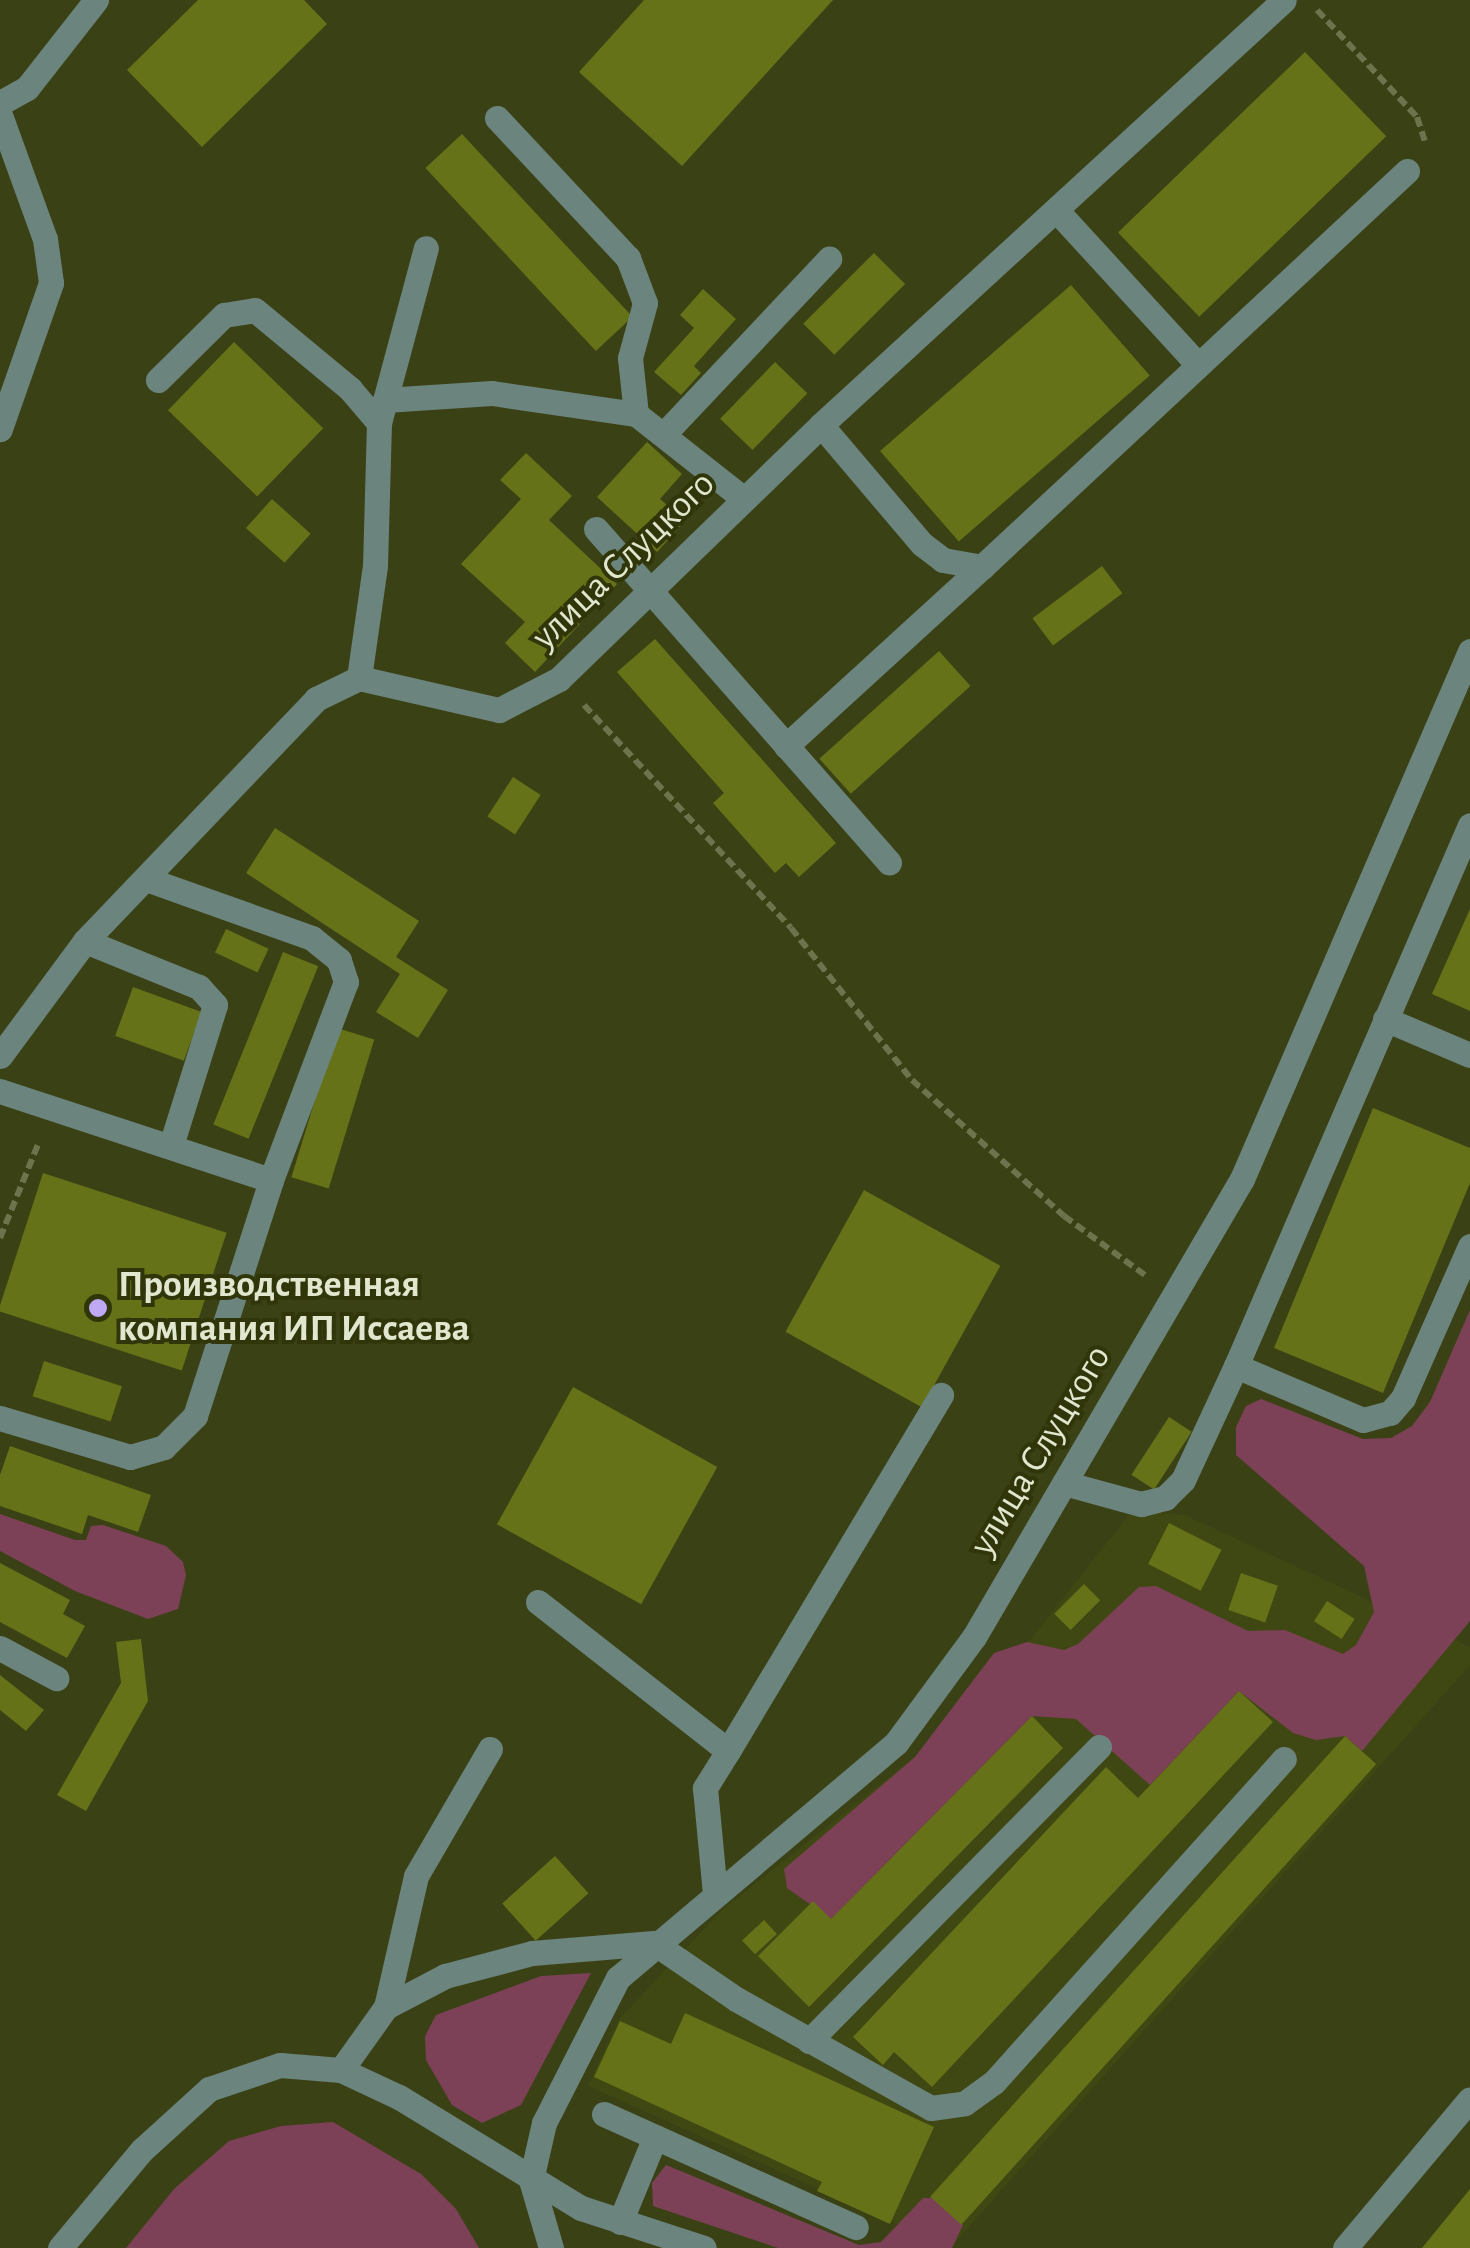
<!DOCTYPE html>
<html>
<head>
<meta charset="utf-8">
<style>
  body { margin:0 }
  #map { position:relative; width:1470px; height:2248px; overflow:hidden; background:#3a4115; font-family:"Alegreya Sans",sans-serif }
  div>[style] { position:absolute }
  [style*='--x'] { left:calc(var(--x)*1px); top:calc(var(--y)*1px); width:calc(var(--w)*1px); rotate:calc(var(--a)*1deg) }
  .built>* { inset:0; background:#3f4712 }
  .green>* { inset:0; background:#7d4157 }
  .building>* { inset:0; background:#667217; transform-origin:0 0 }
  .path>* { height:6px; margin-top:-3px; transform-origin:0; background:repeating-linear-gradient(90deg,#6c734d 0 10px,transparent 0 15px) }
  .minor>* { height:25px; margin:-12.5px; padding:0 12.5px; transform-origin:12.5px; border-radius:12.5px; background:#6c847e }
  .dots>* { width:28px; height:28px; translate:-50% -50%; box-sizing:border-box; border:5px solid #303609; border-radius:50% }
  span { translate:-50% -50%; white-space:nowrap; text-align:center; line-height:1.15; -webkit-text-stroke:8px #303609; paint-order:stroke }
  .street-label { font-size:38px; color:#e1e7cf }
  .poi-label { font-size:38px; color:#e1e7cf; font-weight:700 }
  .left { translate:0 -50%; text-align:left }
</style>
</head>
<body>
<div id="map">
  <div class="built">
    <i style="clip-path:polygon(1132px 1511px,1185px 1515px,1470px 1647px,1470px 1665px,950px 2248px,588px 2086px,619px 2019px,722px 1910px,976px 1708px)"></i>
  </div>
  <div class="green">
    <i style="clip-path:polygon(1470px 1310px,1470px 1621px,1362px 1751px,1345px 1736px,1316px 1740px,1293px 1733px,1239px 1691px,1150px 1785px,1076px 1719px,1032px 1716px,831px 1919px,787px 1888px,784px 1869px,915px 1757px,994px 1653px,1027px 1642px,1064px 1650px,1078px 1644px,1139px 1587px,1156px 1586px,1248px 1631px,1285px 1630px,1343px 1654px,1356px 1645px,1374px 1612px,1364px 1566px,1236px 1455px,1236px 1427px,1246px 1406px,1261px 1399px,1363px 1439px,1391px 1438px,1412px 1426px,1430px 1402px)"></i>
    <i style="clip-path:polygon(0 1514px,75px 1540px,86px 1540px,91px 1526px,103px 1525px,166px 1546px,183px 1562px,186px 1575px,178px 1609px,148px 1619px,75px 1591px,0 1551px)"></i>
    <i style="clip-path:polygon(591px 1973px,521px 2105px,482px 2123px,452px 2105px,426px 2060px,425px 2036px,436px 2015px,541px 1976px)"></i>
    <i style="clip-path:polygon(333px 2122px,421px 2174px,456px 2209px,479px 2248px,126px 2248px,174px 2189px,229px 2141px,281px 2126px)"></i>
    <i style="clip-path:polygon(666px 2165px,859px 2245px,881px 2242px,923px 2198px,932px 2198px,963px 2225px,952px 2248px,778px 2248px,653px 2206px,652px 2183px)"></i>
  </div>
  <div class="building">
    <i style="clip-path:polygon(198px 0,304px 0,327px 24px,202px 147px,127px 70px)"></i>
    <i style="clip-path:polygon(644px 0,833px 0,682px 166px,579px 72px)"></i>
    <i style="left:1305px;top:52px;width:117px;height:260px;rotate:46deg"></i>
    <i style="left:462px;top:134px;width:250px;height:50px;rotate:47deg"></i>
    <i style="left:874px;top:253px;width:44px;height:100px;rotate:45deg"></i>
    <i style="left:1071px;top:285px;width:120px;height:253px;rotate:49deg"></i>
    <i style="clip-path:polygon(703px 289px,736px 319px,694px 366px,701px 373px,681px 395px,654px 372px,694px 328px,680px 315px)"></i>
    <i style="left:234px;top:342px;width:124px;height:95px;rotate:44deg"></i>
    <i style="left:775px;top:362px;width:45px;height:79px;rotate:44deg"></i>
    <i style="clip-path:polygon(647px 442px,682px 474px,660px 499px,685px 521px,657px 552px,597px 497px)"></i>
    <i style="clip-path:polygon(526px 453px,572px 496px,549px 520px,617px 584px,535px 672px,505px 643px,525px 622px,461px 564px,521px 499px,500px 480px)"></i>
    <i style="left:272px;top:499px;width:52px;height:39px;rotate:42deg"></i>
    <i style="left:1102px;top:566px;width:34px;height:87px;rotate:53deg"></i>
    <i style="clip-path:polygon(655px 639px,836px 843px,799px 877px,786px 863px,775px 873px,713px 803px,724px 793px,617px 672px)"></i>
    <i style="left:939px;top:651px;width:47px;height:161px;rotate:48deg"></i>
    <i style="left:513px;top:777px;width:33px;height:47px;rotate:33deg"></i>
    <i style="clip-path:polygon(275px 828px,419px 921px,396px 957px,448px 990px,418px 1038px,376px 1012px,400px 974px,246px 873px)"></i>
    <i style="clip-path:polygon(1470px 909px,1470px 1011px,1432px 994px)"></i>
    <i style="left:226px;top:929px;width:47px;height:26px;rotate:25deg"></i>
    <i style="left:283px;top:952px;width:38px;height:186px;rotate:22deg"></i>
    <i style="left:133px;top:987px;width:73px;height:52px;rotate:20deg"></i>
    <i style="left:337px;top:1028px;width:39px;height:156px;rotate:17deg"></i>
    <i style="clip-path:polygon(1373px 1108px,1470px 1148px,1470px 1183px,1383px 1393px,1274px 1348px)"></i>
    <i style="left:43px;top:1173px;width:193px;height:145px;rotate:18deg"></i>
    <i style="left:864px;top:1190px;width:156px;height:162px;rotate:29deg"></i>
    <i style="left:44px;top:1361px;width:82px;height:37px;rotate:18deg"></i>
    <i style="left:573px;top:1387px;width:165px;height:157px;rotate:29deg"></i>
    <i style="left:1169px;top:1417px;width:27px;height:69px;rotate:33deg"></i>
    <i style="clip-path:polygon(10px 1446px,151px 1495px,138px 1532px,88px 1515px,82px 1534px,0 1506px,0 1475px)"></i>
    <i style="left:1169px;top:1523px;width:59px;height:46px;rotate:27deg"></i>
    <i style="clip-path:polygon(0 1563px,70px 1600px,63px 1614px,85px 1626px,67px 1658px,0 1622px)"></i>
    <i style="left:1241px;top:1573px;width:39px;height:39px;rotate:19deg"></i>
    <i style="left:1084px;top:1584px;width:23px;height:42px;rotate:45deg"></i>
    <i style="left:1327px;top:1601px;width:33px;height:24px;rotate:33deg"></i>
    <i style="clip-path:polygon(141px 1639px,148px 1701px,86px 1811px,57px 1795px,121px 1683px,116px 1642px)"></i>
    <i style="clip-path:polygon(0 1675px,44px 1710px,26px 1731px,0 1710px)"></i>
    <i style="clip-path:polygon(1239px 1691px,1273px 1722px,932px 2087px,894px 2052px,883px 2065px,853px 2037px,1106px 1767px,1138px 1798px)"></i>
    <i style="clip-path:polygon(1032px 1716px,1063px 1748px,809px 2007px,758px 1956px,813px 1901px,831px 1919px)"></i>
    <i style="left:1345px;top:1736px;width:42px;height:620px;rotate:42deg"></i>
    <i style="left:555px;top:1856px;width:50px;height:71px;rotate:48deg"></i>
    <i style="left:764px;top:1920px;width:19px;height:30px;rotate:47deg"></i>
    <i style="clip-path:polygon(685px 2013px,934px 2127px,890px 2224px,817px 2191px,822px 2182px,594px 2077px,620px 2021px,671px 2044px)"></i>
    <i style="clip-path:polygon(1470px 2189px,1470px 2248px,1422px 2248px)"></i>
  </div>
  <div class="path">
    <i style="--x:1317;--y:10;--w:146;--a:46.9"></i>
    <i style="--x:1417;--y:117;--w:25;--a:72"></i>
    <i style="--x:584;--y:705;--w:304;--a:47.1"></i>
    <i style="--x:791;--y:928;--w:194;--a:51.5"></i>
    <i style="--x:912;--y:1080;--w:204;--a:41.8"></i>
    <i style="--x:1064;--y:1216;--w:100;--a:36.1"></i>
    <i style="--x:0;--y:1238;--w:104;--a:-67.9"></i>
  </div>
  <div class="minor">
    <i style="--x:0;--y:103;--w:31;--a:-29"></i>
    <i style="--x:27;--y:88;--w:112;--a:-51.9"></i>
    <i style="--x:0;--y:115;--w:132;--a:70.1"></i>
    <i style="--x:45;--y:239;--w:44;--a:82.2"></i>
    <i style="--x:51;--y:283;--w:155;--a:109.3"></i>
    <i style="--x:497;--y:118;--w:192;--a:46.9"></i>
    <i style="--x:628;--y:258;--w:48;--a:69.3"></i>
    <i style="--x:645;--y:303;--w:57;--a:105.3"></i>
    <i style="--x:630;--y:358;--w:56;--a:83.9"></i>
    <i style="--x:636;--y:414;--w:137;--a:38.2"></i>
    <i style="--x:1058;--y:212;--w:207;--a:47.5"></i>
    <i style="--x:158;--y:380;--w:93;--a:-44.6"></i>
    <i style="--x:224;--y:315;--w:31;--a:-9"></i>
    <i style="--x:255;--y:310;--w:124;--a:39.7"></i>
    <i style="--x:350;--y:389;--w:45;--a:49.5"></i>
    <i style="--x:385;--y:400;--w:107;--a:-3.7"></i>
    <i style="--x:492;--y:393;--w:146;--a:8.3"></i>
    <i style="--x:821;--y:425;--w:156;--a:49.7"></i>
    <i style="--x:922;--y:544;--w:26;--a:37"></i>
    <i style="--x:943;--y:560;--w:40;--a:10"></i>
    <i style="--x:982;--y:567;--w:581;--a:-42.98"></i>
    <i style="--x:664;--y:434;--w:241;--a:-46.7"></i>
    <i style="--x:596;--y:529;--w:444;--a:48.7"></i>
    <i style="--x:359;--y:678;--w:113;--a:-81.9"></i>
    <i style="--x:375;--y:566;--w:143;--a:-88.4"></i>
    <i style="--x:379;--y:423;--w:181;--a:-75"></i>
    <i style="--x:786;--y:746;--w:265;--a:-42.4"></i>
    <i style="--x:85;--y:941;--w:123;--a:22"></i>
    <i style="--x:199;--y:987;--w:24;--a:48"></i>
    <i style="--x:215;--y:1005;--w:144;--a:107.4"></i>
    <i style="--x:1385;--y:1019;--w:92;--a:23"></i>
    <i style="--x:0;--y:1056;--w:143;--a:-53.5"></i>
    <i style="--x:85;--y:941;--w:335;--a:-46.3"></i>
    <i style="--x:316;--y:699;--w:48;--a:-26"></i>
    <i style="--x:359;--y:678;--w:144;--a:12.9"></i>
    <i style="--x:499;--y:710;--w:68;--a:-27.3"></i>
    <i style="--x:559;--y:679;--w:365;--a:-44.1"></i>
    <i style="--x:821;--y:425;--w:628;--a:-42.55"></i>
    <i style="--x:0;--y:1091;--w:285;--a:18.2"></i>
    <i style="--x:1236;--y:1366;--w:589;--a:-66.61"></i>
    <i style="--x:0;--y:1418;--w:136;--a:16.7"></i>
    <i style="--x:130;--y:1457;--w:35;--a:-16"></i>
    <i style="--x:164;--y:1447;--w:44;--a:-45"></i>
    <i style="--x:195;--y:1416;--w:248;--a:-72.1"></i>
    <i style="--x:271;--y:1180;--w:212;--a:-69.3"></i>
    <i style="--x:346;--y:982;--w:23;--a:-108"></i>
    <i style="--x:339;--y:960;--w:35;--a:-141"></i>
    <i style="--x:312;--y:938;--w:176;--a:-160.4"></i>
    <i style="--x:1064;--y:1483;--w:80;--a:15.3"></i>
    <i style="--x:1141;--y:1504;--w:25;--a:-14"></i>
    <i style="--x:1165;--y:1498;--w:25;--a:-45"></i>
    <i style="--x:1183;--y:1480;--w:126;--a:-65.1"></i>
    <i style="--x:1236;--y:1366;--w:138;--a:23"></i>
    <i style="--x:1363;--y:1420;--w:28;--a:-15"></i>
    <i style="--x:1390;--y:1413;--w:20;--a:-49"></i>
    <i style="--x:1403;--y:1398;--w:166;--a:-66.2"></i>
    <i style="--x:538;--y:1602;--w:241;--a:38.1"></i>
    <i style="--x:728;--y:1751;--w:44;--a:121.9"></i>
    <i style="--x:705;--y:1788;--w:105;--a:84.6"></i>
    <i style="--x:0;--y:1648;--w:64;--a:28.2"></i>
    <i style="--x:728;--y:1751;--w:415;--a:-59.1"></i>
    <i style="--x:386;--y:2007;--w:134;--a:-77.1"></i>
    <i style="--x:416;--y:1876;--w:147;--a:-59.8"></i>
    <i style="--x:809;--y:2041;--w:413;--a:-45.4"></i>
    <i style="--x:341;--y:2070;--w:77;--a:-54.5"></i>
    <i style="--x:386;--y:2007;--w:67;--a:-27.7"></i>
    <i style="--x:445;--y:1976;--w:90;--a:-14.8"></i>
    <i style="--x:532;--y:1953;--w:122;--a:-4.7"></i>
    <i style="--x:654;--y:1943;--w:99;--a:34.3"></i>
    <i style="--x:736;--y:1999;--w:223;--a:29.2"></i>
    <i style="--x:931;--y:2108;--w:34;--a:-8"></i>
    <i style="--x:965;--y:2103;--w:36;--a:-36"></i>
    <i style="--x:994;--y:2082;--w:434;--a:-48.1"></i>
    <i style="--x:604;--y:2114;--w:276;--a:24.2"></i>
    <i style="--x:620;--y:2222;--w:92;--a:-67.6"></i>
    <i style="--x:60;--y:2248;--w:128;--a:-50.1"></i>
    <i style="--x:142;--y:2150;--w:91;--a:-42.3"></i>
    <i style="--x:209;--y:2089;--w:75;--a:-18.7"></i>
    <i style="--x:280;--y:2065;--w:61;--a:4.7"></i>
    <i style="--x:341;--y:2070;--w:64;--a:25"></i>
    <i style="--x:399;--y:2097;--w:213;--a:31.4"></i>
    <i style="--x:581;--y:2208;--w:129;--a:18"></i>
    <i style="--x:551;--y:2248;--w:71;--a:-106.4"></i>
    <i style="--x:531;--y:2180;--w:58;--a:-77.2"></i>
    <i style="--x:544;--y:2123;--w:163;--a:-63"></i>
    <i style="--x:618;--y:1978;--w:364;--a:-40.2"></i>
    <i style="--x:896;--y:1743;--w:132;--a:-53.7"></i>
    <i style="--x:974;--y:1637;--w:531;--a:-59.67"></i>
    <i style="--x:1242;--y:1179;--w:575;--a:-66.64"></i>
    <i style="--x:1345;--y:2248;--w:194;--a:-50"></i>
  </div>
  <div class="dots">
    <i style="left:98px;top:1308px;background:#bfa9f4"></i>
  </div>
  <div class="street-label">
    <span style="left:624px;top:561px;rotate:-44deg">улица Слуцкого</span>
    <span style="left:1041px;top:1451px;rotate:-59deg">улица Слуцкого</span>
  </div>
  <div class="poi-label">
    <span class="left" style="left:118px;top:1308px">Производственная<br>компания ИП Иссаева</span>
  </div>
</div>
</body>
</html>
